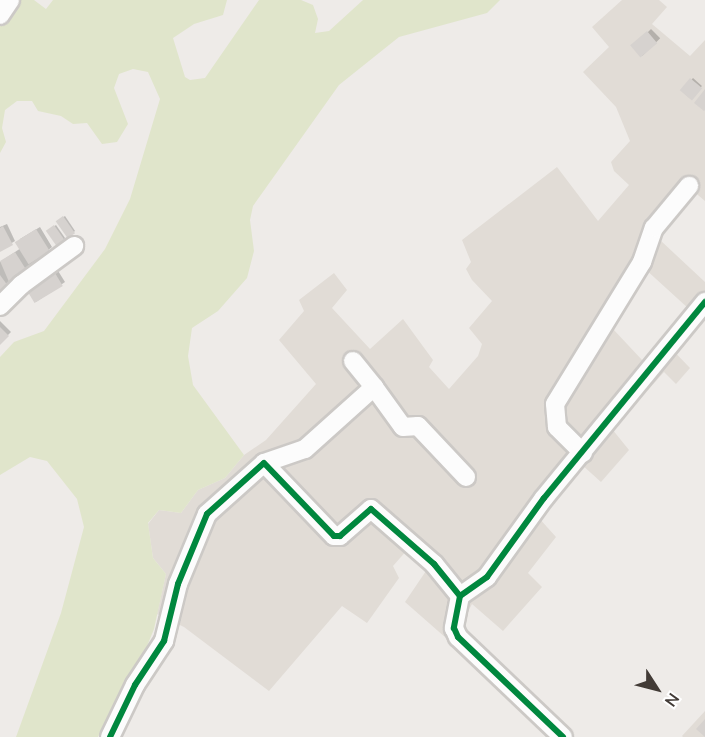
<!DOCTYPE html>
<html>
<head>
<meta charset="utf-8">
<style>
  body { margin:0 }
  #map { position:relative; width:705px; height:737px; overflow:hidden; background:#eeebe8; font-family:"Nunito Sans",sans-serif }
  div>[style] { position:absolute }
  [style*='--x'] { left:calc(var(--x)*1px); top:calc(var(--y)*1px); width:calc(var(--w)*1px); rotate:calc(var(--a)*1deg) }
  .residential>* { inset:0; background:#e1dcd6 }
  .green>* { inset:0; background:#e0e5cb }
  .shadow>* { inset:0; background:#0003; transform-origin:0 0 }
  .building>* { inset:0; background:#d6d2cf; transform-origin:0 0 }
  .roads { filter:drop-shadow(2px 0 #ccc9c6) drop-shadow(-2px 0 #ccc9c6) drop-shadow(0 2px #ccc9c6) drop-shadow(0 -2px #ccc9c6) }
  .minor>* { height:18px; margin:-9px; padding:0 9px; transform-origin:9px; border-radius:9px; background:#fcfcfc }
  .cycleway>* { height:6px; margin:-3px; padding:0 3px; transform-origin:3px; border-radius:3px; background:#00873e }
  span { translate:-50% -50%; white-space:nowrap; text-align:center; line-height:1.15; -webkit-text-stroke:6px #fff; paint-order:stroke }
  .north { position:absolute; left:627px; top:659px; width:60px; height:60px; -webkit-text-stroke:4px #fff; paint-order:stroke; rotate:126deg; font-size:16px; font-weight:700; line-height:24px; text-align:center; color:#423b36 }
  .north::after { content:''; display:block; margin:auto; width:21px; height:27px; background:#423b36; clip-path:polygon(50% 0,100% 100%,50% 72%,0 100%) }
</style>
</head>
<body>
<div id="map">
  <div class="residential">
    <i style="clip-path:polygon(622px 0,659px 0,667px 7px,652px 24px,690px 56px,705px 40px,705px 201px,692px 190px,662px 232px,660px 240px,705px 282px,705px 312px,700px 319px,644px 268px,622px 304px,613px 329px,643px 361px,664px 341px,690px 368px,676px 384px,664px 372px,648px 390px,639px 392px,612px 429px,629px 450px,601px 482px,581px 464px,538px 517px,556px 537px,528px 573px,542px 587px,503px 631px,472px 604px,459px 629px,446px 638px,405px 602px,428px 568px,408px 549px,393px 566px,399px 578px,367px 623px,342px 606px,269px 691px,184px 627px,157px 614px,166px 574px,153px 558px,148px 524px,159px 510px,181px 513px,198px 490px,225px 478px,244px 455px,266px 440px,316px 384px,279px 340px,304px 311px,299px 300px,334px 273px,347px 290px,332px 308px,370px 349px,403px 319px,433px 360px,429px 367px,449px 389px,478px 356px,482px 344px,469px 328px,492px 301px,472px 280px,466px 269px,471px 262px,462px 240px,557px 167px,598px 221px,629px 185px,614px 171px,611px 162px,630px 141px,616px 107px,583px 72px,609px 47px,592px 27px)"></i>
    <i style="clip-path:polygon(705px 711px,705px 737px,683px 737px,682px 736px)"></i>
  </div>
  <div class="green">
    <i style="clip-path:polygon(20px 0,34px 0,46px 9px,53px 0,227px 0,223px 15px,194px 24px,173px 38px,185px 77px,190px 80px,205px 78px,259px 0,301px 0,313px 5px,318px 19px,315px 33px,329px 31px,363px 0,500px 0,487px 13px,399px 37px,339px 85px,253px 206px,250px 220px,254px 251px,247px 278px,218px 311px,192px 328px,188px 356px,193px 385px,244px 455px,225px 478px,198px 490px,181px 513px,159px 510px,148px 523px,153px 558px,166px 574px,154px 629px,136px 673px,98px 737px,16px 737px,61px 613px,84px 527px,77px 499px,47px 461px,30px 457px,0 475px,0 357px,14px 342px,44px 331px,105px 249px,130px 199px,160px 99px,148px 72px,133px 69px,119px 74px,114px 88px,128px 124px,117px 142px,102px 144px,87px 123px,73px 124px,61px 116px,38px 111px,32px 101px,17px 101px,5px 110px,2px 128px,6px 142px,0 153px,0 24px)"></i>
  </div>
  <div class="shadow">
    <i style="left:651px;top:29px;width:13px;height:25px;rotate:45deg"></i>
    <i style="left:693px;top:78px;width:12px;height:17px;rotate:42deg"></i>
    <i style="left:65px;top:216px;width:18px;height:9px;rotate:56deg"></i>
    <i style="clip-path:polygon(7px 224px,15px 241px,0 250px,0 227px)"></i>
    <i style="clip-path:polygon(56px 225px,65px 238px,64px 240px,48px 231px)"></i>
    <i style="clip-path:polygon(40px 227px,52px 247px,0 290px,0 262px,21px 248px,20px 239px)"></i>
    <i style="clip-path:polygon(55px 266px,65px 282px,36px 302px)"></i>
    <i style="clip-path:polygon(0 321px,11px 332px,0 343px)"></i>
  </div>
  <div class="building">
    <i style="left:647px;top:31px;width:16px;height:22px;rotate:50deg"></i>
    <i style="left:690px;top:78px;width:16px;height:16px;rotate:40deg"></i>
    <i style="clip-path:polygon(705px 89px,705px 110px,704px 111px,694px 103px)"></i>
    <i style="left:63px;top:216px;width:21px;height:9px;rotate:55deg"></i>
    <i style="left:54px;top:225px;width:19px;height:10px;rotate:55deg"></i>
    <i style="clip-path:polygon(3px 226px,13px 245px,0 252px,0 228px)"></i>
    <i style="left:36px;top:229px;width:26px;height:25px;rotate:58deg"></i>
    <i style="clip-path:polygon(15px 252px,27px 271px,9px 282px,0 261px)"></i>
    <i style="left:52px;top:268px;width:21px;height:33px;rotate:59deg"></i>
    <i style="clip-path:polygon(0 275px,8px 286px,0 292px)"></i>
    <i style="clip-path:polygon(0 327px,9px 336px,0 345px)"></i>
    <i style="clip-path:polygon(705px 719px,705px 737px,696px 729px)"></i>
  </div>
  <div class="roads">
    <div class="minor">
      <i style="--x:0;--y:15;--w:18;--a:-56"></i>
      <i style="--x:0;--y:306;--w:30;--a:-45"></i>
      <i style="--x:21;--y:285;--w:66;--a:-36.3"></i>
      <i style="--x:353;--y:361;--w:33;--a:51"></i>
      <i style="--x:583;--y:453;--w:37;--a:-135"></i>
      <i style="--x:557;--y:427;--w:23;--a:-95"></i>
      <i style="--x:555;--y:404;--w:167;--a:-58.5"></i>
      <i style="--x:642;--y:262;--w:36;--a:-71"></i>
      <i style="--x:654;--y:228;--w:55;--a:-50.2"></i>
      <i style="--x:264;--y:463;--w:43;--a:-18.9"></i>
      <i style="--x:305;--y:449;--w:93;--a:-41.9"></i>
      <i style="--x:374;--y:387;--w:49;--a:54.1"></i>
      <i style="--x:403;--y:427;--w:15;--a:-4"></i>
      <i style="--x:418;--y:426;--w:70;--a:46.7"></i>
      <i style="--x:460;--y:596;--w:33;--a:-35"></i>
      <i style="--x:487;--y:577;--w:97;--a:-54.2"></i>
      <i style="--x:544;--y:498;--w:254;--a:-50.6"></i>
      <i style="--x:110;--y:737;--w:58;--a:-64.3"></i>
      <i style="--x:135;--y:685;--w:53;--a:-56.6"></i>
      <i style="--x:164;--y:641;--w:59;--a:-76.2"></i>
      <i style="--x:178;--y:584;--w:76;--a:-67.5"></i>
      <i style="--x:207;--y:514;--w:76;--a:-41.8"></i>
      <i style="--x:264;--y:463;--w:101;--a:46.2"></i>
      <i style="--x:334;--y:536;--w:6;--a:0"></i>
      <i style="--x:340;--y:536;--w:41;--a:-41.1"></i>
      <i style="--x:371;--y:509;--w:84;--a:41.1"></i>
      <i style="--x:434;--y:564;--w:41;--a:50.9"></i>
      <i style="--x:460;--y:596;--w:33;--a:101"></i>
      <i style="--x:454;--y:628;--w:10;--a:66"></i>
      <i style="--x:458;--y:637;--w:145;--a:43.6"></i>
    </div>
  </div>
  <div class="cycleway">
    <i style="--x:460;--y:596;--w:33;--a:-35"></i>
    <i style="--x:487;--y:577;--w:97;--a:-54.2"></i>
    <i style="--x:544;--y:498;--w:254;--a:-50.6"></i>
    <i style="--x:110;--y:737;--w:58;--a:-64.3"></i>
    <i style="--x:135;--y:685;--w:53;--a:-56.6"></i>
    <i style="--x:164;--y:641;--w:59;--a:-76.2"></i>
    <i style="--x:178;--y:584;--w:76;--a:-67.5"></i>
    <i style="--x:207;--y:514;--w:76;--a:-41.8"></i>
    <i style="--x:264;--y:463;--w:101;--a:46.2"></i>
    <i style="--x:334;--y:536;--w:6;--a:0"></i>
    <i style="--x:340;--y:536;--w:41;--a:-41.1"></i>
    <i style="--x:371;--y:509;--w:84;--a:41.1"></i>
    <i style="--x:434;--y:564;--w:41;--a:50.9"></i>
    <i style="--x:460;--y:596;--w:33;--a:101"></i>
    <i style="--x:454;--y:628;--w:10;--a:66"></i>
    <i style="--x:458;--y:637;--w:145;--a:43.6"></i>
  </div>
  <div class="north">N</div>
</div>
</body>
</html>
